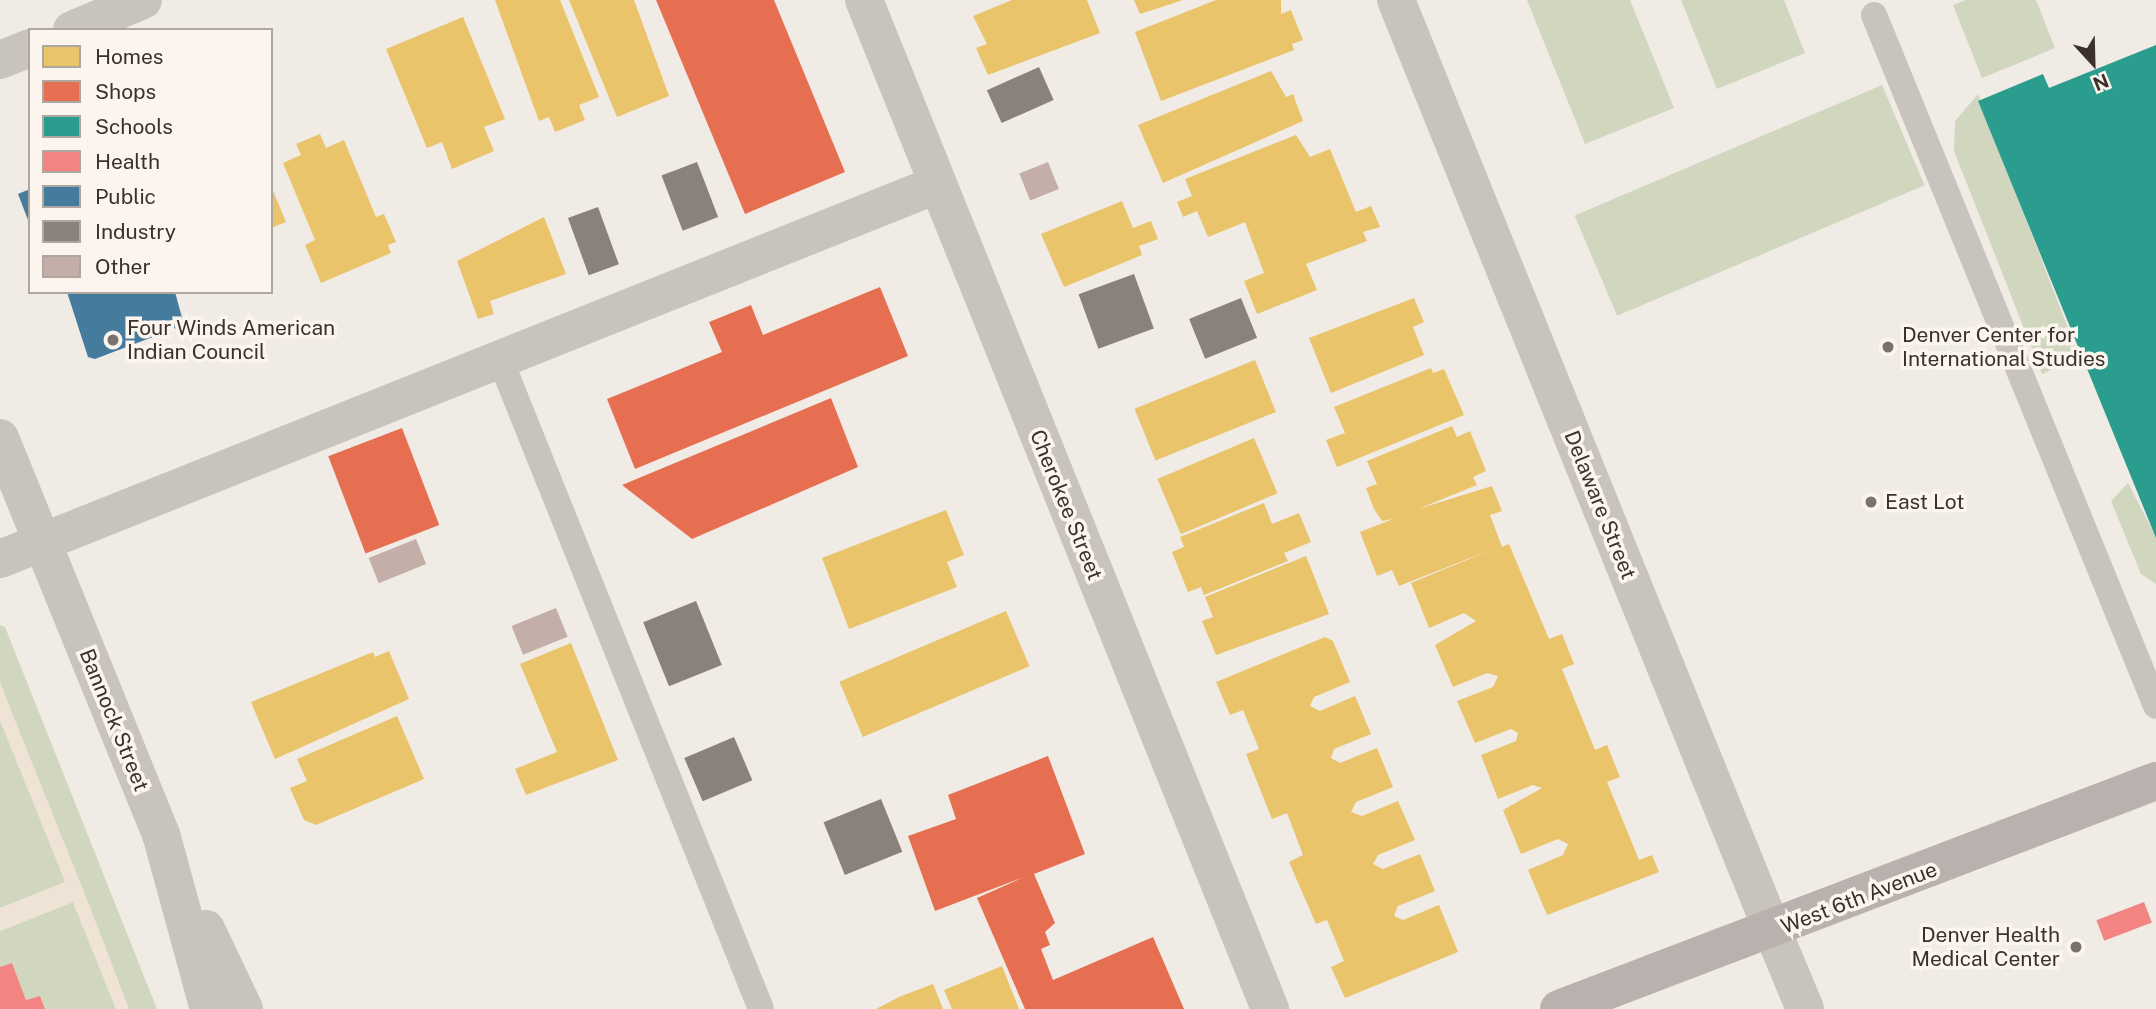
<!DOCTYPE html>
<html>
<head>
<meta charset="utf-8">
<style>
  body { margin:0 }
  #map { position:relative; width:2156px; height:1009px; overflow:hidden; background:#f0ebe5; font-family:"Public Sans",sans-serif }
  div>[style] { position:absolute }
  [style*='--x'] { left:calc(var(--x)*1px); top:calc(var(--y)*1px); width:calc(var(--w)*1px); rotate:calc(var(--a)*1deg) }
  .green>* { inset:0; background:#d1d6bf; transform-origin:0 0 }
  .plaza>* { inset:0; background:#eee3d5 }
  .homes>* { inset:0; background:#e9c46a; transform-origin:0 0 }
  .shops>* { inset:0; background:#e76f51; transform-origin:0 0 }
  .schools>* { inset:0; background:#2a9d8f }
  .health>* { inset:0; background:#f28482; transform-origin:0 0 }
  .public>* { inset:0; background:#457b9d }
  .industry>* { inset:0; background:#8a817c; transform-origin:0 0 }
  .building>* { inset:0; background:#c3afa7; transform-origin:0 0 }
  .service>* { height:26px; margin:-13px; padding:0 13px; transform-origin:13px; border-radius:13px; background:#c9c3be }
  .minor>* { height:38px; margin:-19px; padding:0 19px; transform-origin:19px; border-radius:19px; background:#c9c3be }
  .tertiary>* { height:38px; margin:-19px; padding:0 19px; transform-origin:19px; border-radius:19px; background:#c9c3be }
  .primary>* { height:38px; margin:-19px; padding:0 19px; transform-origin:19px; border-radius:19px; background:#b8b1ad }
  .dots>* { width:19px; height:19px; translate:-50% -50%; box-sizing:border-box; border:4px solid #fbf5ee; border-radius:50% }
  span { translate:-50% -50%; white-space:nowrap; text-align:center; line-height:1.15; -webkit-text-stroke:7px #fbf5ee; paint-order:stroke }
  .poi-label { font-size:21px; color:#3b302b }
  .left { translate:0 -50%; text-align:left }
  .right { translate:-100% -50%; text-align:right }
  .street-label { font-size:21px; color:#3b302b }
  .legend { position:absolute; left:28px; top:28px; width:245px; height:266px; box-sizing:border-box; background:#fbf5ee; border:2px solid #aea6a0; margin:0; padding:9px 12px; list-style:none; font-size:21px; color:#3b302b }
  .legend li { display:flex; align-items:center; gap:14px; height:35px }
  .legend b { width:35px; border:2px solid #aea6a0 }
  .north { position:absolute; left:2058px; top:28px; width:70px; height:70px; -webkit-text-stroke:5px #fbf5ee; paint-order:stroke; rotate:158deg; font-size:19px; font-weight:700; line-height:28px; text-align:center; color:#3b302b }
  .north::after { content:''; display:block; margin:auto; width:24px; height:32px; background:#3b302b; clip-path:polygon(50% 0,100% 100%,50% 72%,0 100%) }
</style>
</head>
<body>
<div id="map">
  <div class="green">
    <i style="clip-path:polygon(1527px 0,1630px 0,1674px 108px,1585px 144px)"></i>
    <i style="clip-path:polygon(1681px 0,1784px 0,1805px 53px,1717px 89px)"></i>
    <i style="clip-path:polygon(1966px 0,2036px 0,2055px 48px,1982px 78px,1953px 5px)"></i>
    <i style="left:1882px;top:85px;width:109px;height:334px;rotate:67deg"></i>
    <i style="clip-path:polygon(1978px 94px,2079px 357px,2042px 374px,1954px 151px,1955px 121px)"></i>
    <i style="clip-path:polygon(2128px 483px,2156px 537px,2156px 584px,2141px 574px,2111px 501px)"></i>
    <i style="clip-path:polygon(0 625px,5px 627px,157px 1009px,129px 1009px,0 683px)"></i>
    <i style="clip-path:polygon(0 720px,66px 882px,0 908px)"></i>
    <i style="clip-path:polygon(73px 902px,116px 1009px,45px 1009px,40px 996px,26px 1000px,12px 963px,0 967px,0 931px)"></i>
  </div>
  <div class="plaza">
    <i style="clip-path:polygon(0 683px,90px 907px,129px 1009px,116px 1009px,73px 902px,0 931px,0 908px,65px 882px,0 720px)"></i>
  </div>
  <div class="homes">
    <i style="clip-path:polygon(495px 0,560px 0,599px 97px,579px 105px,585px 120px,555px 132px,549px 117px,539px 121px)"></i>
    <i style="clip-path:polygon(569px 0,634px 0,669px 96px,617px 117px)"></i>
    <i style="clip-path:polygon(1012px 0,1087px 0,1100px 33px,988px 75px,976px 48px,987px 44px,973px 16px)"></i>
    <i style="clip-path:polygon(1134px 0,1183px 0,1140px 14px)"></i>
    <i style="clip-path:polygon(1216px 0,1281px 0,1281px 14px,1291px 10px,1303px 40px,1292px 44px,1294px 50px,1161px 101px,1135px 32px)"></i>
    <i style="clip-path:polygon(463px 17px,505px 119px,484px 127px,494px 151px,452px 169px,442px 142px,427px 148px,386px 49px)"></i>
    <i style="clip-path:polygon(1271px 71px,1286px 97px,1293px 94px,1303px 121px,1163px 183px,1138px 125px)"></i>
    <i style="clip-path:polygon(320px 134px,326px 148px,344px 140px,376px 217px,384px 214px,396px 242px,388px 245px,391px 253px,321px 283px,305px 245px,315px 240px,283px 163px,301px 155px,296px 144px)"></i>
    <i style="clip-path:polygon(1296px 135px,1310px 157px,1330px 149px,1356px 212px,1371px 206px,1380px 227px,1363px 232px,1367px 241px,1306px 264px,1317px 290px,1257px 314px,1244px 281px,1264px 273px,1245px 222px,1208px 237px,1197px 211px,1183px 217px,1177px 202px,1192px 196px,1185px 179px)"></i>
    <i style="clip-path:polygon(271px 186px,286px 222px,271px 228px)"></i>
    <i style="clip-path:polygon(1122px 201px,1133px 228px,1151px 221px,1158px 239px,1139px 246px,1142px 255px,1064px 287px,1041px 234px)"></i>
    <i style="clip-path:polygon(544px 217px,566px 274px,490px 301px,494px 314px,478px 319px,457px 261px)"></i>
    <i style="clip-path:polygon(1414px 298px,1424px 322px,1413px 327px,1424px 355px,1331px 393px,1309px 338px)"></i>
    <i style="left:1255px;top:360px;width:56px;height:130px;rotate:68deg"></i>
    <i style="clip-path:polygon(1431px 368px,1433px 373px,1444px 369px,1464px 415px,1337px 467px,1326px 440px,1345px 433px,1334px 407px)"></i>
    <i style="clip-path:polygon(1452px 426px,1457px 437px,1470px 431px,1486px 471px,1473px 477px,1477px 485px,1418px 509px,1492px 486px,1502px 511px,1490px 515px,1502px 547px,1509px 544px,1549px 639px,1562px 634px,1574px 664px,1562px 669px,1595px 750px,1607px 745px,1620px 777px,1607px 782px,1639px 860px,1652px 855px,1659px 872px,1547px 915px,1528px 870px,1563px 855px,1568px 844px,1558px 839px,1521px 854px,1503px 810px,1542px 788px,1533px 785px,1498px 799px,1481px 755px,1516px 741px,1518px 733px,1511px 729px,1475px 743px,1457px 701px,1493px 687px,1498px 676px,1487px 673px,1453px 687px,1435px 645px,1476px 621px,1464px 613px,1429px 628px,1411px 583px,1498px 547px,1399px 586px,1392px 570px,1377px 576px,1360px 532px,1393px 519px,1382px 521px,1374px 509px,1366px 488px,1377px 484px,1367px 461px)"></i>
    <i style="left:1254px;top:438px;width:60px;height:105px;rotate:67deg"></i>
    <i style="clip-path:polygon(1264px 503px,1272px 524px,1299px 513px,1311px 542px,1284px 553px,1288px 561px,1204px 595px,1201px 587px,1188px 592px,1172px 552px,1184px 547px,1180px 537px)"></i>
    <i style="clip-path:polygon(946px 510px,964px 555px,947px 562px,957px 587px,849px 629px,822px 558px)"></i>
    <i style="clip-path:polygon(1306px 556px,1329px 614px,1216px 655px,1202px 621px,1213px 617px,1205px 597px)"></i>
    <i style="left:1006px;top:611px;width:60px;height:181px;rotate:67deg"></i>
    <i style="clip-path:polygon(1325px 637px,1333px 641px,1350px 682px,1314px 697px,1310px 706px,1320px 711px,1355px 696px,1371px 734px,1334px 749px,1331px 758px,1340px 763px,1377px 748px,1393px 787px,1356px 802px,1351px 812px,1362px 816px,1398px 801px,1415px 840px,1378px 855px,1373px 864px,1383px 869px,1420px 854px,1435px 891px,1398px 906px,1394px 916px,1403px 920px,1439px 905px,1458px 952px,1345px 998px,1331px 967px,1344px 961px,1327px 920px,1316px 924px,1289px 862px,1303px 855px,1287px 813px,1272px 819px,1246px 754px,1259px 749px,1243px 710px,1230px 715px,1216px 682px)"></i>
    <i style="clip-path:polygon(571px 643px,618px 760px,526px 795px,515px 769px,557px 752px,520px 664px)"></i>
    <i style="clip-path:polygon(389px 651px,409px 699px,275px 759px,251px 702px,373px 652px,375px 657px)"></i>
    <i style="clip-path:polygon(397px 716px,424px 779px,316px 825px,304px 820px,290px 788px,307px 781px,297px 759px)"></i>
    <i style="clip-path:polygon(1002px 966px,1019px 1009px,952px 1009px,944px 990px)"></i>
    <i style="clip-path:polygon(933px 984px,943px 1009px,876px 1009px,899px 997px)"></i>
  </div>
  <div class="shops">
    <i style="clip-path:polygon(656px 0,774px 0,845px 172px,745px 214px)"></i>
    <i style="clip-path:polygon(880px 287px,908px 356px,635px 469px,607px 399px,722px 352px,709px 322px,751px 305px,763px 335px)"></i>
    <i style="clip-path:polygon(831px 398px,858px 467px,692px 539px,622px 485px)"></i>
    <i style="left:402px;top:428px;width:104px;height:79px;rotate:69deg"></i>
    <i style="clip-path:polygon(1048px 756px,1085px 854px,1034px 874px,1055px 923px,1045px 932px,1050px 945px,1041px 949px,1053px 980px,1153px 937px,1184px 1009px,1025px 1009px,977px 898px,1024px 877px,935px 911px,908px 836px,956px 819px,948px 795px)"></i>
  </div>
  <div class="schools">
    <i style="clip-path:polygon(2156px 45px,2156px 538px,1978px 101px,2043px 74px,2049px 88px)"></i>
  </div>
  <div class="health">
    <i style="left:2144px;top:902px;width:22px;height:51px;rotate:69deg"></i>
    <i style="clip-path:polygon(12px 963px,26px 1000px,40px 996px,45px 1009px,0 1009px,0 967px)"></i>
  </div>
  <div class="public">
    <i style="clip-path:polygon(30px 189px,30px 225px,18px 194px)"></i>
    <i style="clip-path:polygon(67px 292px,175px 292px,184px 325px,95px 359px,88px 357px)"></i>
  </div>
  <div class="industry">
    <i style="left:1039px;top:67px;width:36px;height:57px;rotate:66deg"></i>
    <i style="left:697px;top:162px;width:59px;height:38px;rotate:69deg"></i>
    <i style="left:598px;top:207px;width:61px;height:32px;rotate:70deg"></i>
    <i style="left:1134px;top:274px;width:58px;height:59px;rotate:70deg"></i>
    <i style="left:1241px;top:298px;width:43px;height:56px;rotate:68deg"></i>
    <i style="left:696px;top:601px;width:69px;height:57px;rotate:68deg"></i>
    <i style="left:734px;top:737px;width:47px;height:54px;rotate:67deg"></i>
    <i style="left:881px;top:799px;width:57px;height:62px;rotate:68deg"></i>
  </div>
  <div class="building">
    <i style="left:1048px;top:162px;width:29px;height:31px;rotate:68deg"></i>
    <i style="left:416px;top:539px;width:27px;height:51px;rotate:68deg"></i>
    <i style="left:556px;top:608px;width:31px;height:48px;rotate:68deg"></i>
  </div>
  <div class="service">
    <i style="--x:1874;--y:15;--w:746;--a:67.8"></i>
    <i style="--x:500;--y:359;--w:700;--a:68.12"></i>
  </div>
  <div class="minor">
    <i style="--x:864;--y:0;--w:1088;--a:68.08"></i>
    <i style="--x:1396;--y:0;--w:1005;--a:67.98"></i>
    <i style="--x:72;--y:30;--w:77;--a:-22.9"></i>
    <i style="--x:0;--y:60;--w:32;--a:-22"></i>
    <i style="--x:0;--y:559;--w:1008;--a:-21.78"></i>
  </div>
  <div class="tertiary">
    <i style="--x:0;--y:438;--w:427;--a:67.9"></i>
    <i style="--x:161;--y:834;--w:181;--a:74.7"></i>
    <i style="--x:206;--y:929;--w:89;--a:64.6"></i>
    <i style="--x:1773;--y:932;--w:83;--a:67.4"></i>
  </div>
  <div class="primary">
    <i style="--x:1559;--y:1009;--w:639;--a:-20.9"></i>
  </div>
  <div class="dots">
    <i style="left:113px;top:340px;background:#7a716c"></i>
    <i style="left:1888px;top:347px;background:#7a716c"></i>
    <i style="left:1871px;top:502px;background:#7a716c"></i>
    <i style="left:2076px;top:947px;background:#7a716c"></i>
  </div>
  <div class="poi-label">
    <span class="left" style="left:127px;top:340px">Four Winds American<br>Indian Council</span>
    <span class="left" style="left:1902px;top:347px">Denver Center for<br>International Studies</span>
    <span class="left" style="left:1885px;top:502px">East Lot</span>
    <span class="right" style="left:2060px;top:947px">Denver Health<br>Medical Center</span>
  </div>
  <div class="street-label">
    <span style="left:1066px;top:505px;rotate:68deg">Cherokee Street</span>
    <span style="left:1600px;top:505px;rotate:68deg">Delaware Street</span>
    <span style="left:114px;top:720px;rotate:68deg">Bannock Street</span>
    <span style="left:1859px;top:898px;rotate:-21deg">West 6th Avenue</span>
  </div>
  <ul class="legend">
  <li><b style="height:19px;background:#e9c46a"></b>Homes</li>
  <li><b style="height:19px;background:#e76f51"></b>Shops</li>
  <li><b style="height:19px;background:#2a9d8f"></b>Schools</li>
  <li><b style="height:19px;background:#f28482"></b>Health</li>
  <li><b style="height:19px;background:#457b9d"></b>Public</li>
  <li><b style="height:19px;background:#8a817c"></b>Industry</li>
  <li><b style="height:19px;background:#c3afa7"></b>Other</li>
  </ul>
  <div class="north">N</div>
</div>
</body>
</html>
